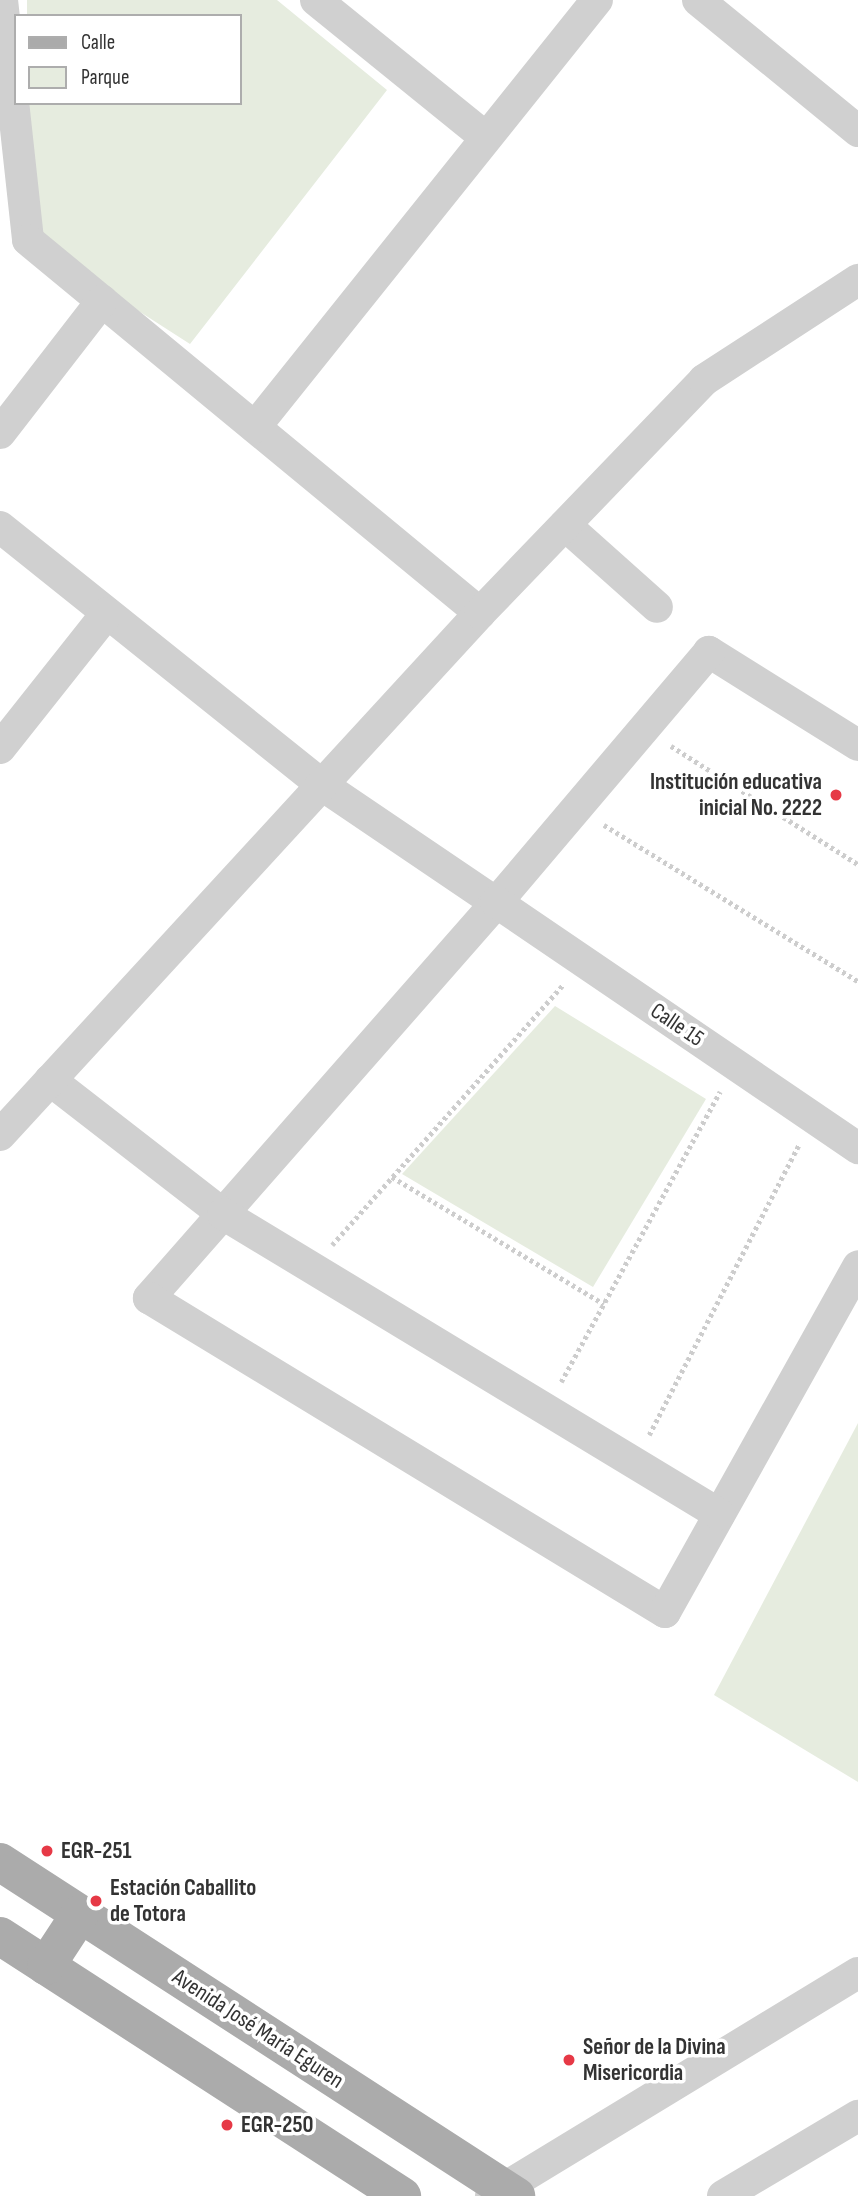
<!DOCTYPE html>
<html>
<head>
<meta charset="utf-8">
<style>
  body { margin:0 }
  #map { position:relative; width:858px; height:2196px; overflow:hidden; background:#fff; font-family:"Sofia Sans Condensed",sans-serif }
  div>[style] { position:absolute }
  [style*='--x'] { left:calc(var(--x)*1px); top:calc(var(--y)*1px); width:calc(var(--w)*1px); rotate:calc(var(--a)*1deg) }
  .green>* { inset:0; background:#e6ecdf }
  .path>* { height:4.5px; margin-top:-2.25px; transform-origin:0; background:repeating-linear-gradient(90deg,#cdcdcd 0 3.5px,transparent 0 7px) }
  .minor>* { height:32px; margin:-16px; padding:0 16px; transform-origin:16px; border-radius:16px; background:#d0d0d0 }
  .major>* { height:38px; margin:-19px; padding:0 19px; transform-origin:19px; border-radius:19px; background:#ababab }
  .dots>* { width:19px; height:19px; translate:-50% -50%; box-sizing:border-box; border:4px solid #fff; border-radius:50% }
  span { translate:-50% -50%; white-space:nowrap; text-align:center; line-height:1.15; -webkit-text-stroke:7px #fff; paint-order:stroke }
  .poi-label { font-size:23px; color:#333; font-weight:700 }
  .right { translate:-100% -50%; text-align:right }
  .left { translate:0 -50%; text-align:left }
  .street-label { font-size:23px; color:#333 }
  .legend { position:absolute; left:14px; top:14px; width:228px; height:91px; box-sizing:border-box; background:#fff; border:2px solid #adadad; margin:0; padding:9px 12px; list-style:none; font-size:21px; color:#333 }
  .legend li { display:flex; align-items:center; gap:14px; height:35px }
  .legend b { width:35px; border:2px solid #adadad }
</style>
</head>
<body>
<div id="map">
  <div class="green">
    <i style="clip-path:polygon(27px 0,277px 0,387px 90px,190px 344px,28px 240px,28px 103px,240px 103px,240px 16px,27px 16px)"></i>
    <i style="clip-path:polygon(555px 1006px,706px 1099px,593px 1287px,402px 1174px)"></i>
    <i style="clip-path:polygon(858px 1423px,858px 1782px,714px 1695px)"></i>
  </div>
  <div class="path">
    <i style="--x:671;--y:746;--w:221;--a:32.3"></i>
    <i style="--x:604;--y:825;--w:298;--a:31.6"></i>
    <i style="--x:392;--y:1177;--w:247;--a:30.9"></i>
    <i style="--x:332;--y:1245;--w:348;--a:-48.4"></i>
    <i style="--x:561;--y:1382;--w:331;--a:-61.3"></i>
    <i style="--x:649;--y:1435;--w:327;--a:-62.7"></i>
  </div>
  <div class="minor">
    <i style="--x:2;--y:0;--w:241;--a:83.8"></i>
    <i style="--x:28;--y:240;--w:586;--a:39.53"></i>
    <i style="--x:316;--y:0;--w:218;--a:39"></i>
    <i style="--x:698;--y:0;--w:207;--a:39.3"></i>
    <i style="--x:255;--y:427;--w:547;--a:-51.31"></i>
    <i style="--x:0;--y:433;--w:167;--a:-52.3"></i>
    <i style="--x:565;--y:525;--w:123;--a:41.7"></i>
    <i style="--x:0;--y:527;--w:413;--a:38.7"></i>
    <i style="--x:322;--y:785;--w:210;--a:34.1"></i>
    <i style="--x:858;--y:745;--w:176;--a:-148"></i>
    <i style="--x:709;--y:652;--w:329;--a:130.3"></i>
    <i style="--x:496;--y:903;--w:526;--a:131.3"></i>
    <i style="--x:149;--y:1298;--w:604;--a:31.32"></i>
    <i style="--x:665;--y:1612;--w:396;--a:-60.8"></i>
    <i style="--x:0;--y:748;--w:172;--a:-51.6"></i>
    <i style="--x:496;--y:902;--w:438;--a:34.2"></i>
    <i style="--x:50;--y:1080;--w:219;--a:37.8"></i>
    <i style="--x:223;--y:1214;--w:580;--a:31.17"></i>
    <i style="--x:0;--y:1135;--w:709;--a:-47.4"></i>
    <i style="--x:480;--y:613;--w:323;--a:-46.1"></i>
    <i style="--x:704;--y:380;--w:184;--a:-33"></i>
    <i style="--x:491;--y:2196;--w:429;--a:-31.3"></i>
    <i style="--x:723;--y:2196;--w:157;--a:-30.7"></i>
  </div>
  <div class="major">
    <i style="--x:0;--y:1862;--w:615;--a:32.91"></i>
    <i style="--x:0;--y:1936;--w:479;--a:32.9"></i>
    <i style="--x:46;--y:1966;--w:62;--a:-56.8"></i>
  </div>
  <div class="dots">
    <i style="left:836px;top:795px;background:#e63946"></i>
    <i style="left:47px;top:1851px;background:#e63946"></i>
    <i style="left:96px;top:1901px;background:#e63946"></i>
    <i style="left:569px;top:2060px;background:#e63946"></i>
    <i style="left:227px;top:2125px;background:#e63946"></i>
  </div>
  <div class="poi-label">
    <span class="right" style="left:822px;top:795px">Institución educativa<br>inicial No. 2222</span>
    <span class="left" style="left:61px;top:1851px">EGR-251</span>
    <span class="left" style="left:110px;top:1901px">Estación Caballito<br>de Totora</span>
    <span class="left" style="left:583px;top:2060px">Señor de la Divina<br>Misericordia</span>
    <span class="left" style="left:241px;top:2125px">EGR-250</span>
  </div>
  <div class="street-label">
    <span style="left:677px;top:1025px;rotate:34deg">Calle 15</span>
    <span style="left:258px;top:2029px;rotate:33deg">Avenida José María Eguren</span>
  </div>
  <ul class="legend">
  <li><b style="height:9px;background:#ababab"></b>Calle</li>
  <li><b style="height:19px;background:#e6ecdf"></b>Parque</li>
  </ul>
</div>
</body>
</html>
